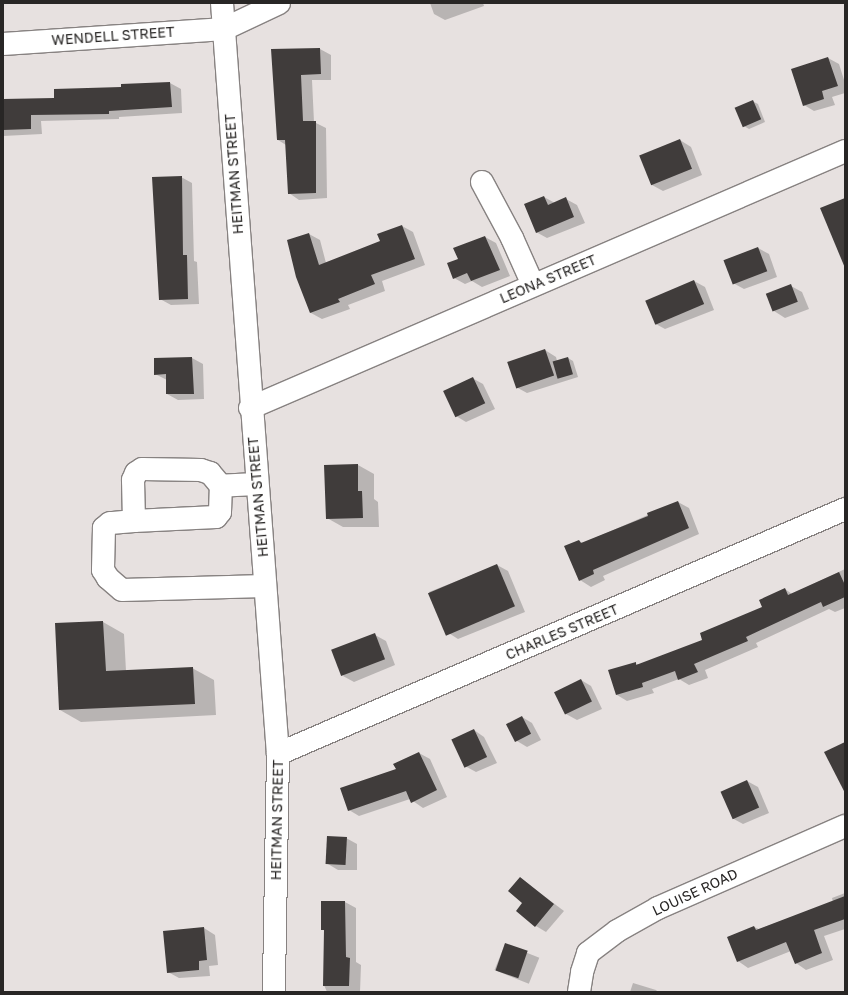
<!DOCTYPE html>
<html>
<head>
<meta charset="utf-8">
<style>
  body { margin:0 }
  #map { position:relative; width:848px; height:995px; overflow:hidden; background:#e7e1e0; font-family:"Golos Text",sans-serif }
  div>[style] { position:absolute }
  [style*='--x'] { left:calc(var(--x)*1px); top:calc(var(--y)*1px); width:calc(var(--w)*1px); rotate:calc(var(--a)*1deg) }
  .shadow>* { inset:0; background:#0003; transform-origin:0 0 }
  .building>* { inset:0; background:#403c3b; transform-origin:0 0 }
  .roads { filter:drop-shadow(1px 0 #878281) drop-shadow(-1px 0 #878281) drop-shadow(0 1px #878281) drop-shadow(0 -1px #878281) }
  .minor>* { height:22px; margin:-11px; padding:0 11px; transform-origin:11px; border-radius:11px; background:#fff }
  span { translate:-50% -50%; white-space:nowrap; text-align:center; line-height:1.15; -webkit-text-stroke:4px #fff; paint-order:stroke }
  .street-label { font-size:14px; color:#282625 }
  .frame { position:absolute; inset:0; border:4px solid #282625; pointer-events:none }
</style>
</head>
<body>
<div id="map">
  <div class="shadow">
    <i style="clip-path:polygon(430px 3px,483px 3px,484px 6px,445px 20px,434px 14px)"></i>
    <i style="clip-path:polygon(320px 49px,331px 55px,331px 80px,312px 80px,314px 122px,326px 128px,327px 198px,299px 200px,289px 193px,286px 145px,278px 140px,272px 50px)"></i>
    <i style="clip-path:polygon(828px 58px,839px 64px,845px 83px,845px 93px,832px 97px,835px 105px,814px 111px,804px 105px)"></i>
    <i style="clip-path:polygon(170px 83px,181px 89px,182px 113px,119px 117px,119px 119px,41px 121px,42px 134px,3px 136px,3px 100px,55px 99px)"></i>
    <i style="clip-path:polygon(752px 101px,758px 104px,765px 122px,749px 129px,744px 126px,736px 109px)"></i>
    <i style="clip-path:polygon(680px 140px,691px 147px,702px 175px,663px 191px,652px 185px)"></i>
    <i style="clip-path:polygon(181px 177px,192px 183px,194px 261px,197px 262px,199px 304px,171px 305px,160px 299px)"></i>
    <i style="clip-path:polygon(544px 197px,555px 203px,566px 199px,577px 205px,585px 223px,547px 238px,536px 232px)"></i>
    <i style="clip-path:polygon(402px 226px,413px 232px,425px 265px,382px 281px,385px 291px,348px 305px,350px 309px,322px 319px,311px 313px,309px 234px,320px 240px,326px 263px,381px 242px)"></i>
    <i style="clip-path:polygon(485px 237px,496px 243px,510px 276px,482px 287px,472px 281px,465px 284px,454px 278px,459px 260px)"></i>
    <i style="clip-path:polygon(758px 248px,769px 254px,777px 277px,744px 289px,733px 283px,725px 260px)"></i>
    <i style="clip-path:polygon(694px 281px,705px 287px,714px 310px,665px 329px,654px 323px)"></i>
    <i style="clip-path:polygon(791px 286px,802px 292px,809px 309px,785px 318px,774px 311px)"></i>
    <i style="clip-path:polygon(545px 350px,556px 357px,557px 361px,568px 358px,573px 361px,578px 377px,527px 393px,516px 387px)"></i>
    <i style="clip-path:polygon(192px 358px,203px 364px,204px 399px,178px 400px,167px 394px,167px 380px,155px 374px,155px 359px)"></i>
    <i style="clip-path:polygon(472px 378px,483px 384px,495px 409px,466px 422px,456px 416px)"></i>
    <i style="clip-path:polygon(358px 465px,374px 474px,374px 499px,378px 502px,379px 527px,343px 527px,327px 518px)"></i>
    <i style="clip-path:polygon(678px 502px,689px 508px,699px 534px,603px 576px,605px 580px,591px 587px,580px 580px,579px 541px,583px 543px)"></i>
    <i style="clip-path:polygon(497px 565px,508px 571px,525px 612px,458px 639px,447px 632px,429px 592px)"></i>
    <i style="clip-path:polygon(845px 569px,845px 608px,835px 612px,829px 609px,756px 643px,758px 647px,705px 670px,708px 678px,689px 685px,679px 679px,652px 689px,654px 693px,627px 701px,617px 695px,635px 663px,639px 665px,704px 641px,764px 607px,785px 589px,792px 594px)"></i>
    <i style="clip-path:polygon(103px 622px,124px 634px,126px 671px,192px 668px,214px 680px,216px 715px,81px 722px,60px 710px,56px 624px)"></i>
    <i style="clip-path:polygon(375px 635px,386px 641px,395px 665px,354px 682px,343px 676px)"></i>
    <i style="clip-path:polygon(581px 680px,591px 686px,602px 709px,577px 720px,566px 714px)"></i>
    <i style="clip-path:polygon(522px 717px,532px 723px,541px 740px,527px 747px,517px 741px)"></i>
    <i style="clip-path:polygon(474px 730px,484px 737px,497px 763px,476px 772px,465px 766px)"></i>
    <i style="clip-path:polygon(419px 753px,430px 759px,447px 797px,423px 808px,410px 799px,359px 816px,349px 810px)"></i>
    <i style="clip-path:polygon(747px 781px,758px 787px,769px 813px,743px 824px,732px 818px)"></i>
    <i style="clip-path:polygon(346px 838px,357px 844px,357px 870px,338px 870px,328px 864px)"></i>
    <i style="clip-path:polygon(520px 878px,564px 911px,546px 932px,536px 926px,524px 903px)"></i>
    <i style="clip-path:polygon(845px 893px,845px 929px,824px 936px,833px 960px,806px 970px,796px 963px,791px 951px,748px 968px,738px 961px,728px 937px,754px 927px,759px 929px,833px 902px,832px 898px)"></i>
    <i style="clip-path:polygon(322px 902px,345px 902px,356px 908px,356px 962px,361px 965px,360px 992px,327px 992px,324px 985px,325px 931px,322px 929px)"></i>
    <i style="clip-path:polygon(204px 928px,215px 935px,218px 965px,209px 966px,210px 976px,179px 978px,168px 972px)"></i>
    <i style="left:505px;top:944px;width:37px;height:28px;rotate:22deg"></i>
    <i style="clip-path:polygon(633px 983px,656px 990px,658px 992px,630px 992px)"></i>
  </div>
  <div class="building">
    <i style="clip-path:polygon(320px 48px,321px 74px,301px 75px,303px 121px,316px 121px,316px 193px,288px 194px,285px 140px,277px 140px,271px 49px)"></i>
    <i style="clip-path:polygon(828px 57px,838px 86px,822px 91px,824px 99px,803px 106px,791px 69px)"></i>
    <i style="clip-path:polygon(170px 82px,172px 107px,109px 111px,109px 114px,31px 115px,31px 129px,3px 130px,3px 99px,54px 98px,54px 89px,121px 87px,121px 84px)"></i>
    <i style="left:753px;top:100px;width:21px;height:20px;rotate:67deg"></i>
    <i style="left:680px;top:139px;width:32px;height:44px;rotate:68deg"></i>
    <i style="clip-path:polygon(182px 176px,183px 255px,187px 255px,188px 299px,159px 300px,152px 177px)"></i>
    <i style="clip-path:polygon(544px 196px,548px 205px,566px 197px,574px 217px,536px 233px,524px 204px)"></i>
    <i style="clip-path:polygon(845px 198px,845px 268px,820px 208px)"></i>
    <i style="clip-path:polygon(402px 225px,415px 259px,371px 275px,375px 284px,338px 299px,340px 302px,310px 313px,296px 277px,287px 240px,309px 233px,319px 265px,380px 241px,377px 234px)"></i>
    <i style="clip-path:polygon(485px 236px,500px 270px,471px 281px,467px 273px,453px 279px,447px 263px,458px 259px,453px 248px)"></i>
    <i style="left:758px;top:247px;width:26px;height:37px;rotate:69deg"></i>
    <i style="left:694px;top:280px;width:26px;height:53px;rotate:67deg"></i>
    <i style="left:791px;top:284px;width:19px;height:27px;rotate:69deg"></i>
    <i style="left:545px;top:349px;width:28px;height:40px;rotate:71deg"></i>
    <i style="clip-path:polygon(192px 357px,194px 394px,166px 394px,166px 374px,154px 375px,154px 358px)"></i>
    <i style="left:568px;top:357px;width:18px;height:16px;rotate:74deg"></i>
    <i style="left:473px;top:377px;width:29px;height:33px;rotate:65deg"></i>
    <i style="clip-path:polygon(358px 464px,358px 491px,362px 491px,363px 518px,326px 519px,324px 465px)"></i>
    <i style="clip-path:polygon(678px 501px,689px 528px,593px 570px,594px 574px,579px 581px,564px 546px,579px 540px,581px 543px,648px 516px,647px 513px)"></i>
    <i style="left:497px;top:564px;width:46px;height:75px;rotate:67deg"></i>
    <i style="clip-path:polygon(839px 572px,845px 585px,845px 597px,823px 607px,821px 602px,746px 637px,748px 641px,694px 664px,698px 672px,678px 680px,675px 671px,642px 683px,643px 687px,616px 695px,608px 670px,636px 662px,636px 665px,702px 640px,700px 633px,762px 607px,759px 600px,785px 588px,788px 595px)"></i>
    <i style="clip-path:polygon(103px 621px,106px 671px,193px 667px,195px 704px,59px 710px,55px 623px)"></i>
    <i style="left:375px;top:633px;width:28px;height:47px;rotate:69deg"></i>
    <i style="left:581px;top:679px;width:25px;height:30px;rotate:64deg"></i>
    <i style="left:522px;top:716px;width:20px;height:18px;rotate:63deg"></i>
    <i style="left:474px;top:729px;width:31px;height:25px;rotate:65deg"></i>
    <i style="clip-path:polygon(845px 742px,845px 793px,824px 752px)"></i>
    <i style="clip-path:polygon(419px 752px,437px 790px,411px 803px,406px 791px,348px 811px,340px 788px,396px 769px,393px 764px)"></i>
    <i style="left:747px;top:780px;width:30px;height:29px;rotate:66deg"></i>
    <i style="left:327px;top:836px;width:20px;height:28px;rotate:3deg"></i>
    <i style="clip-path:polygon(520px 877px,554px 904px,535px 927px,516px 911px,522px 903px,508px 891px)"></i>
    <i style="clip-path:polygon(845px 896px,845px 919px,814px 930px,822px 953px,795px 964px,786px 942px,737px 962px,727px 937px,754px 926px,756px 930px)"></i>
    <i style="clip-path:polygon(321px 901px,345px 901px,346px 957px,350px 958px,349px 986px,323px 986px,324px 930px,321px 930px)"></i>
    <i style="clip-path:polygon(204px 927px,207px 960px,199px 961px,199px 970px,167px 973px,163px 931px)"></i>
    <i style="left:505px;top:943px;width:24px;height:29px;rotate:19deg"></i>
  </div>
  <div class="roads">
    <div class="minor">
      <i style="--x:222;--y:3;--w:753;--a:85.74"></i>
      <i style="--x:278;--y:754;--w:238;--a:91"></i>
      <i style="--x:3;--y:44;--w:222;--a:-3.9"></i>
      <i style="--x:224;--y:29;--w:61;--a:-25.3"></i>
      <i style="--x:482;--y:182;--w:64;--a:61.8"></i>
      <i style="--x:512;--y:238;--w:51;--a:65.9"></i>
      <i style="--x:250;--y:408;--w:648;--a:-23.36"></i>
      <i style="--x:256;--y:484;--w:35;--a:177"></i>
      <i style="--x:221;--y:486;--w:17;--a:-130"></i>
      <i style="--x:210;--y:473;--w:9;--a:-162"></i>
      <i style="--x:201;--y:470;--w:59;--a:-179"></i>
      <i style="--x:142;--y:469;--w:7;--a:146"></i>
      <i style="--x:136;--y:473;--w:8;--a:113"></i>
      <i style="--x:133;--y:480;--w:41;--a:88.6"></i>
      <i style="--x:134;--y:521;--w:24;--a:175"></i>
      <i style="--x:110;--y:523;--w:8;--a:140"></i>
      <i style="--x:104;--y:528;--w:42;--a:91.4"></i>
      <i style="--x:103;--y:570;--w:9;--a:58"></i>
      <i style="--x:108;--y:578;--w:18;--a:41"></i>
      <i style="--x:122;--y:590;--w:143;--a:-1.6"></i>
      <i style="--x:134;--y:521;--w:82;--a:-2.8"></i>
      <i style="--x:216;--y:517;--w:6;--a:-51"></i>
      <i style="--x:220;--y:512;--w:26;--a:-88"></i>
      <i style="--x:278;--y:754;--w:618;--a:-23.37"></i>
      <i style="--x:579;--y:992;--w:20;--a:-81"></i>
      <i style="--x:582;--y:972;--w:20;--a:-72"></i>
      <i style="--x:588;--y:953;--w:36;--a:-37"></i>
      <i style="--x:617;--y:931;--w:47;--a:-29.3"></i>
      <i style="--x:658;--y:908;--w:204;--a:-23.7"></i>
    </div>
  </div>
  <div class="street-label">
    <span style="left:113px;top:36px;rotate:-4deg">WENDELL STREET</span>
    <span style="left:234px;top:174px;rotate:-94deg">HEITMAN STREET</span>
    <span style="left:548px;top:279px;rotate:-23deg">LEONA STREET</span>
    <span style="left:258px;top:497px;rotate:-95deg">HEITMAN STREET</span>
    <span style="left:562px;top:632px;rotate:-23deg">CHARLES STREET</span>
    <span style="left:277px;top:820px;rotate:-89deg">HEITMAN STREET</span>
    <span style="left:695px;top:892px;rotate:-25deg">LOUISE ROAD</span>
  </div>
  <div class="frame"></div>
</div>
</body>
</html>
